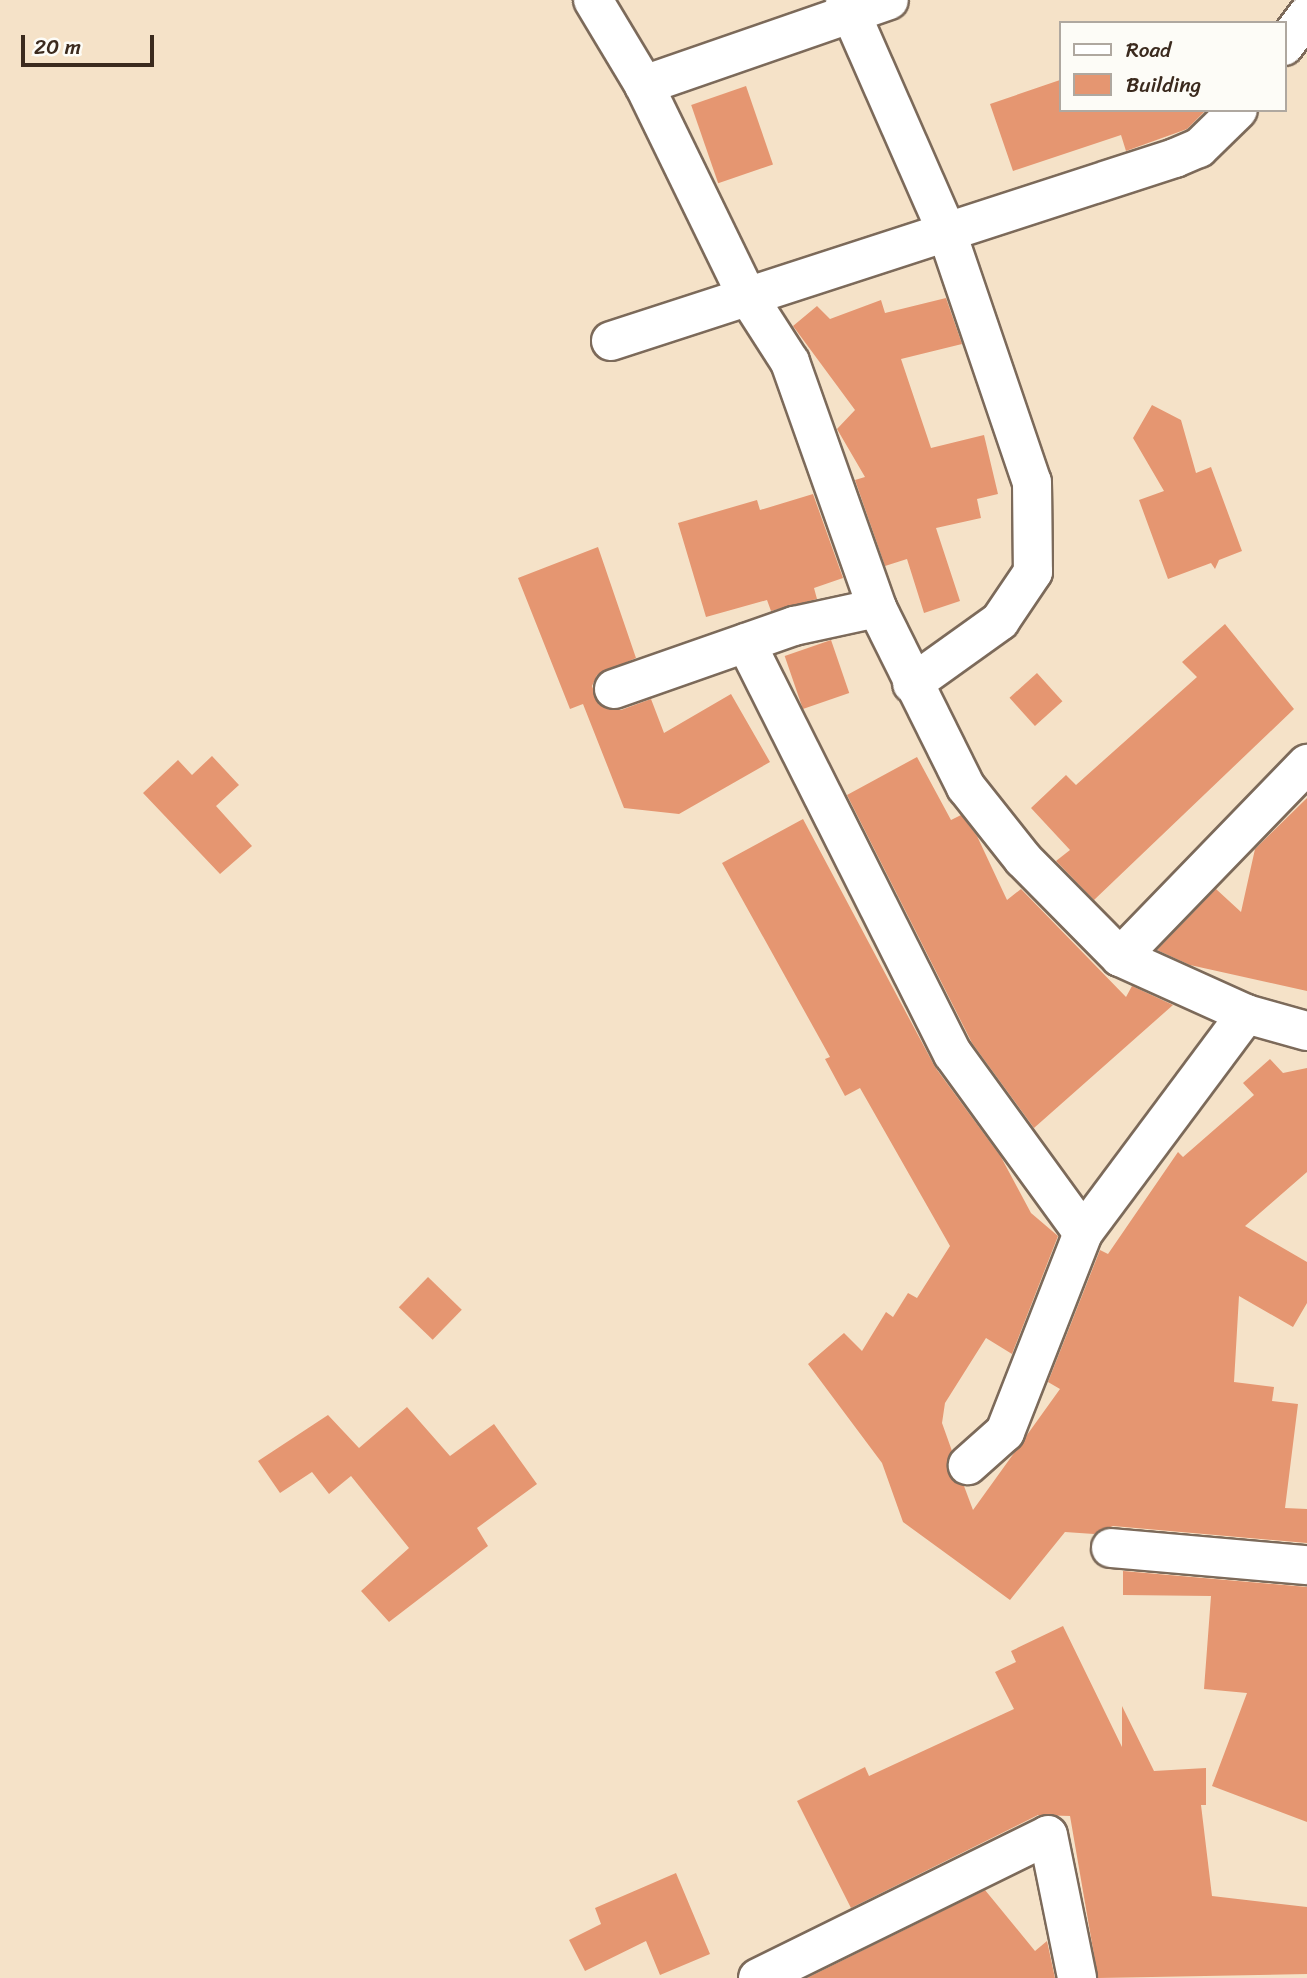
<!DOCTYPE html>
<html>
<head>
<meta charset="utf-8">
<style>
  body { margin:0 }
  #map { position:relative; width:1307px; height:1978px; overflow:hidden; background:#f5e2c8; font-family:Sriracha,sans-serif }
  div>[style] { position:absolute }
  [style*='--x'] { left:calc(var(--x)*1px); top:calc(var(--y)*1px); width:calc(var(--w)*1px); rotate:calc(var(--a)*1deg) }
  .building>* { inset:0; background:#e59671; transform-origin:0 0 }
  .roads { filter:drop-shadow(2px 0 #7c6a5a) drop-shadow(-2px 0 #7c6a5a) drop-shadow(0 2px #7c6a5a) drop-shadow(0 -2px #7c6a5a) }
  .street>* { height:38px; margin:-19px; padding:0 19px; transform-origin:19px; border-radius:19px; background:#fff }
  span { translate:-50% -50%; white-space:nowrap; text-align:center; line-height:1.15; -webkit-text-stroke:5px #fdfcf7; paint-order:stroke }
  .legend { position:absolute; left:1059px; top:21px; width:228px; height:91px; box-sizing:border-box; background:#fdfcf7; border:2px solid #afa8a0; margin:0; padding:9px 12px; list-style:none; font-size:21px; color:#3b2a1e }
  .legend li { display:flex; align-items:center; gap:14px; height:35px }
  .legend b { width:35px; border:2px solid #afa8a0 }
  .scale { position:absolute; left:21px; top:35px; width:133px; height:32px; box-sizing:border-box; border:4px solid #3b2a1e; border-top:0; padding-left:9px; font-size:21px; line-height:24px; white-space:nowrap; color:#3b2a1e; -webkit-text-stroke:5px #fdfcf7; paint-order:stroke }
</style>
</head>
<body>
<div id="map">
  <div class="building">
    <i style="clip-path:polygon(1060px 80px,1060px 110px,1206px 110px,1187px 129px,1126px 151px,1121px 135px,1013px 171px,990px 104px)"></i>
    <i style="left:746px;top:86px;width:83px;height:58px;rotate:71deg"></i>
    <i style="clip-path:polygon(946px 298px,962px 344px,901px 359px,931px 448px,984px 435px,998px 494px,977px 499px,981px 518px,936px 528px,960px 601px,924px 613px,907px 559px,885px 566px,855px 480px,865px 477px,837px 429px,855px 410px,793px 326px,817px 306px,830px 319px,881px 300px,885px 313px)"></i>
    <i style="clip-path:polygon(1152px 405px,1181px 420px,1196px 473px,1211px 467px,1242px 551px,1219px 560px,1215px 569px,1211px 563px,1168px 579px,1139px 500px,1164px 491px,1133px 438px)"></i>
    <i style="clip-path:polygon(813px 494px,843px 578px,814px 588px,817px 599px,771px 611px,767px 600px,706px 617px,678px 523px,757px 500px,760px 510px)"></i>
    <i style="clip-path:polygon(598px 547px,636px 658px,597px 675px,592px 686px,599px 705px,621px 710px,651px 699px,664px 733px,731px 694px,770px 762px,679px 814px,624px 808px,583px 704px,570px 709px,518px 578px)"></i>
    <i style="clip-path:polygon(1225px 624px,1294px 709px,1094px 900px,1056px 861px,1070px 850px,1031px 808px,1066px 775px,1076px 785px,1197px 677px,1182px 662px)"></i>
    <i style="left:831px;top:640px;width:56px;height:49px;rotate:71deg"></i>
    <i style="left:1037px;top:673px;width:38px;height:37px;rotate:48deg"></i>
    <i style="clip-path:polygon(212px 756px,239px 785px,216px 806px,252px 846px,220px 874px,143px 793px,178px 760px,192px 775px)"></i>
    <i style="clip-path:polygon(917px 757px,951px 820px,961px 815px,977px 836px,1007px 900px,1021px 889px,1126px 997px,1132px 986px,1173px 1005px,1034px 1128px,972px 1043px,847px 795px)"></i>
    <i style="clip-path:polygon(1307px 798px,1307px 991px,1190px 965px,1157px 950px,1216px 889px,1241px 912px,1255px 849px)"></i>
    <i style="clip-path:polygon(803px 819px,935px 1067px,1001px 1157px,1031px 1213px,1058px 1236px,1012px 1354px,986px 1338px,945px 1403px,942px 1423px,952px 1451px,947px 1470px,964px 1486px,973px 1510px,1060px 1389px,1048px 1382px,1100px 1250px,1108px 1254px,1178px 1152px,1183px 1157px,1254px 1095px,1243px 1083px,1270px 1059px,1283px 1073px,1307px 1068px,1307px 1172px,1245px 1226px,1307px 1262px,1307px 1303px,1293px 1327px,1239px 1296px,1234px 1382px,1274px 1387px,1272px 1401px,1298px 1404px,1285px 1508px,1307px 1509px,1307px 1543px,1113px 1526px,1094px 1534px,1065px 1532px,1010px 1600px,903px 1522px,882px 1463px,808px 1364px,844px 1333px,862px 1351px,886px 1312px,893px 1317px,908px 1293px,917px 1298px,950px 1246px,860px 1088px,845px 1096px,825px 1059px,830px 1057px,722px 863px)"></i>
    <i style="left:428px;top:1277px;width:47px;height:42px;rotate:44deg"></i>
    <i style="clip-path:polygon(407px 1407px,450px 1456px,494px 1424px,537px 1484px,477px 1528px,488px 1546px,389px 1622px,361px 1591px,409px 1548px,351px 1476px,329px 1494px,312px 1472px,280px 1493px,258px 1461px,328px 1415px,359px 1448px)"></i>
    <i style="clip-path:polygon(1123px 1571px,1307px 1587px,1307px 1822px,1212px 1786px,1247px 1693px,1204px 1689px,1211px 1596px,1123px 1595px)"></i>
    <i style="clip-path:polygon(1063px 1626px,1122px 1747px,1122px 1706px,1154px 1771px,1206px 1768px,1206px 1805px,1201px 1805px,1212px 1896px,1307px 1907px,1307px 1974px,1098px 1978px,1070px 1816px,1038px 1815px,851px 1908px,797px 1801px,865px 1767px,869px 1776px,1014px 1709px,995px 1672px,1016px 1662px,1011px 1651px)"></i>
    <i style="clip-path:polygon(676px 1873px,710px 1954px,660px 1975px,646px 1941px,585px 1971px,569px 1940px,601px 1924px,595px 1908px)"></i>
    <i style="clip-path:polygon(985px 1890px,1035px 1951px,1047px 1941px,1055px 1978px,807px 1978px)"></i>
  </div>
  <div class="roads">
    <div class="street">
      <i style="--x:593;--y:0;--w:99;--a:59"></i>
      <i style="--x:644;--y:85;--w:230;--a:64"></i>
      <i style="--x:745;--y:292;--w:83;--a:57.3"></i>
      <i style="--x:790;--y:362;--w:261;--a:70.5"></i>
      <i style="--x:877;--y:608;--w:200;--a:63.6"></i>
      <i style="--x:966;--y:787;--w:92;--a:51.6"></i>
      <i style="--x:1023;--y:859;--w:138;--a:45.3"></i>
      <i style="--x:1120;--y:957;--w:138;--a:24.3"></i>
      <i style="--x:1246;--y:1014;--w:63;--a:15.6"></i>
      <i style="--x:845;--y:0;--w:251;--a:66.3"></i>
      <i style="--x:946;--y:230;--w:266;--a:71.2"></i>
      <i style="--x:1032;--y:482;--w:90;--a:89.4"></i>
      <i style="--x:1033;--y:572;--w:59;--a:124"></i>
      <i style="--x:1000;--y:621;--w:108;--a:144.4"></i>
      <i style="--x:1284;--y:46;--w:39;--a:-53"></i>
      <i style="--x:644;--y:85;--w:259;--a:-19.1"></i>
      <i style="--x:611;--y:341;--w:593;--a:-17.98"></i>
      <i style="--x:1175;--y:158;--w:26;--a:-23"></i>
      <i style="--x:1199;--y:148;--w:54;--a:-44.3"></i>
      <i style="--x:746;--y:643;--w:460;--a:63.3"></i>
      <i style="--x:953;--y:1054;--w:221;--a:54"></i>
      <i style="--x:1083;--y:1233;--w:214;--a:111.4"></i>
      <i style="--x:1005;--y:1432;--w:50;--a:138.3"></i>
      <i style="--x:614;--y:689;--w:191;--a:-19.3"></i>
      <i style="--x:794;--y:626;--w:85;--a:-12.2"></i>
      <i style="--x:1120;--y:957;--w:269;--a:-45.9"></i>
      <i style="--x:1083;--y:1233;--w:273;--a:-53.3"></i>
      <i style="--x:1111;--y:1548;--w:197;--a:5"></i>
      <i style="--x:758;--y:1978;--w:323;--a:-26.2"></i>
      <i style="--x:1048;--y:1835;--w:146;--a:78.5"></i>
    </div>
  </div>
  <ul class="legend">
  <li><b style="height:9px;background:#fff"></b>Road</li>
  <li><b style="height:19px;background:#e59671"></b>Building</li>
  </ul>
  <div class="scale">20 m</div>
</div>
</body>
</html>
